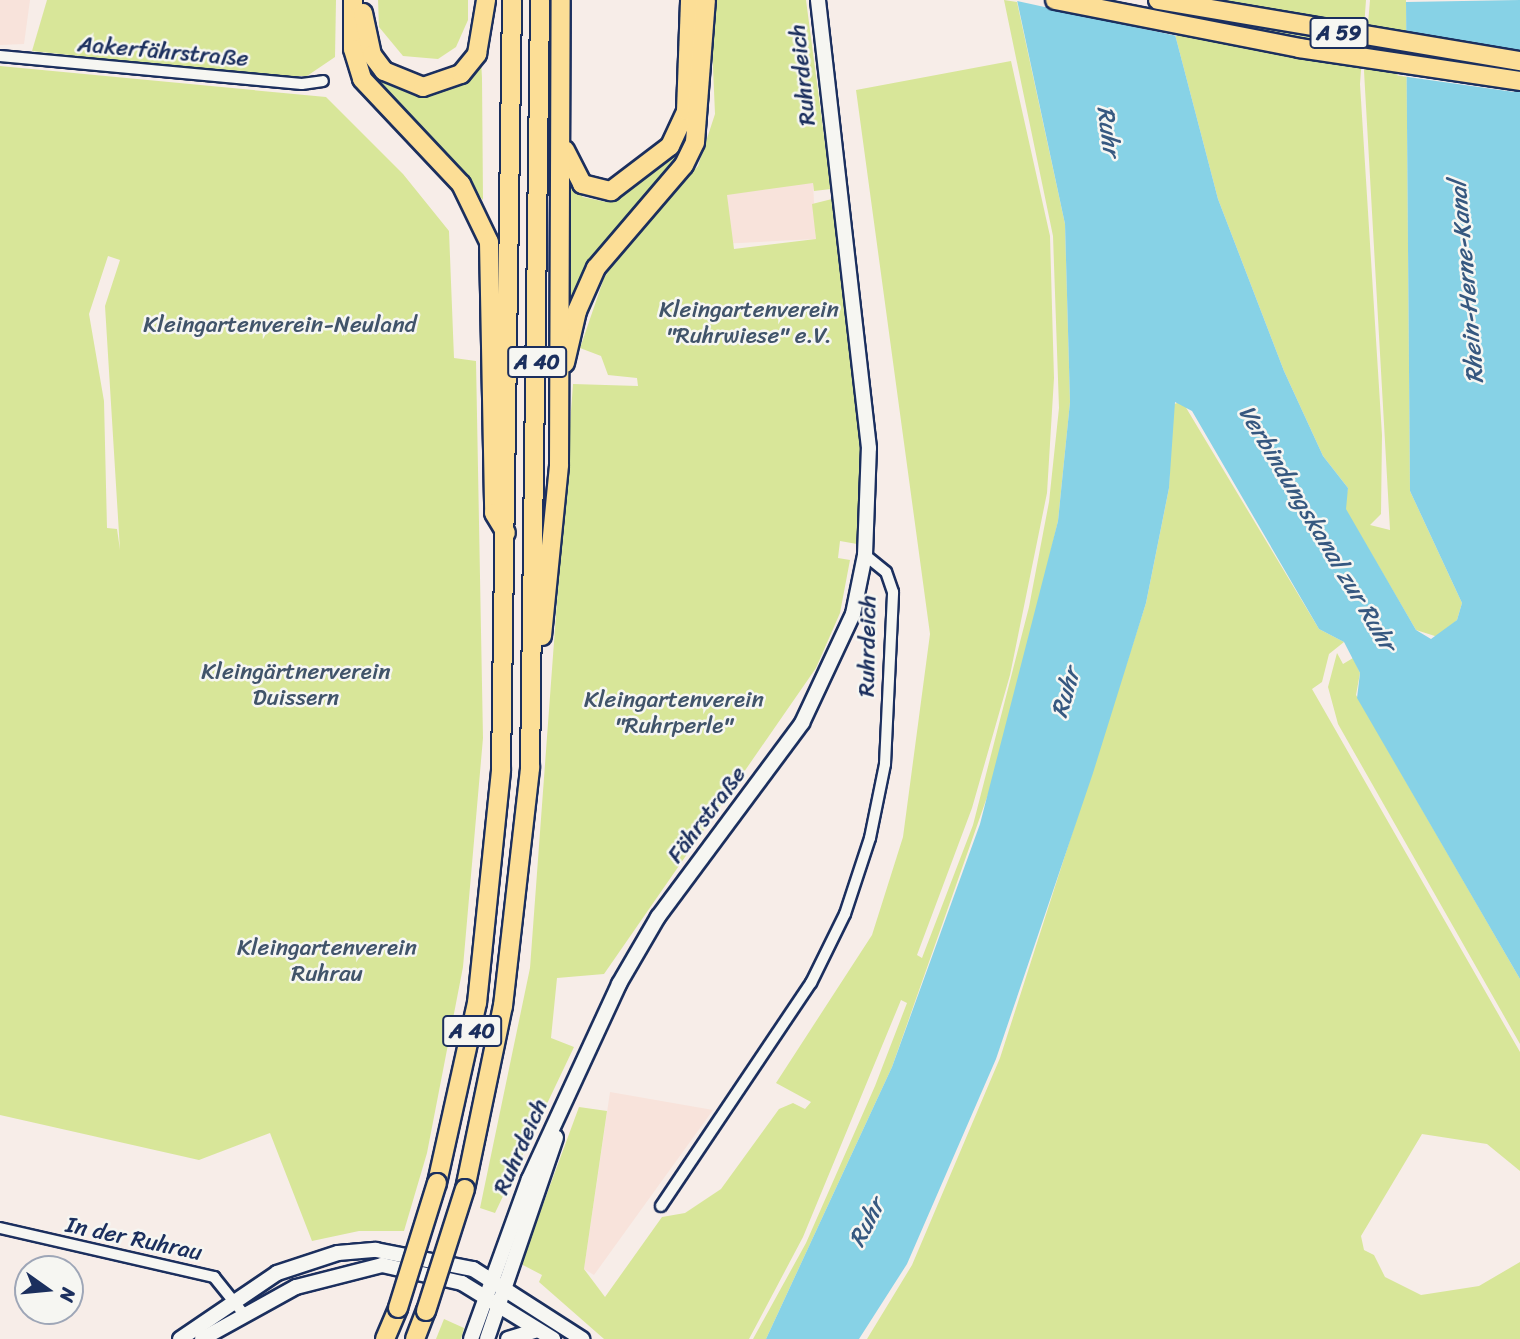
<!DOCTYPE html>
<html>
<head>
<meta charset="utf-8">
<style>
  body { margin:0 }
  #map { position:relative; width:1520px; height:1339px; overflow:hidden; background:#f7ede8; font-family:Sriracha,sans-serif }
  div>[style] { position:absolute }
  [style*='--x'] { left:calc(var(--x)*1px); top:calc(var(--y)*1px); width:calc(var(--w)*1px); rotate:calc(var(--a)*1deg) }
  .built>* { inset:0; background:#f8e3db; transform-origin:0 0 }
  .green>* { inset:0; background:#d8e699 }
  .water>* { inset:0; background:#87d2e6 }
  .pier>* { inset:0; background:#f7ede8; transform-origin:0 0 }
  .roads { filter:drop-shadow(2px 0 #1b2f5e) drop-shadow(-2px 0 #1b2f5e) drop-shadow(0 2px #1b2f5e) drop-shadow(0 -2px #1b2f5e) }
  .minor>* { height:10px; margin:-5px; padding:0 5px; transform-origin:5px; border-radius:5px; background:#f6f6f2 }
  .secondary>* { height:14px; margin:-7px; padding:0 7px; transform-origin:7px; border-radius:7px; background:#f6f6f2 }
  .motorway>* { height:18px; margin:-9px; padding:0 9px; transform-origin:9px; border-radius:9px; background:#fcde96 }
  .bridges { filter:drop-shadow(2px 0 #1b2f5e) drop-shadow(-2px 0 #1b2f5e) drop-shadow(0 2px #1b2f5e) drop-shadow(0 -2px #1b2f5e) }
  .motorway-bridge>* { height:18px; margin:-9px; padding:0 9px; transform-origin:9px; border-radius:9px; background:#fcde96 }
  span { translate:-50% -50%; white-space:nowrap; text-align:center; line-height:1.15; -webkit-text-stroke:5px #f6f6f2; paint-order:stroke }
  .shield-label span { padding:2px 5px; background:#f6f6f2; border:2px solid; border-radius:5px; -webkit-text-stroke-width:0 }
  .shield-label { font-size:21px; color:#1b2f5e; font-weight:700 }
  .street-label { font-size:23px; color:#1b2f5e }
  .park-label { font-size:23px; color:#41546a }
  .water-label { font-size:24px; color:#365880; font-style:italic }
  .north { position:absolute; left:14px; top:1255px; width:70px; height:70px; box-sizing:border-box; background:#f6f6f2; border:2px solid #9ea6b7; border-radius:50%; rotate:105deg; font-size:19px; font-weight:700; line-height:28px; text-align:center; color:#1b2f5e }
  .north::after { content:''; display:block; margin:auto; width:24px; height:32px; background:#1b2f5e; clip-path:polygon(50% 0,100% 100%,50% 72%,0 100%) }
</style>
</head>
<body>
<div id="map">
  <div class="built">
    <i style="clip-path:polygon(0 0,30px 0,24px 44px,0 45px)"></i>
    <i style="left:813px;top:183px;width:56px;height:87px;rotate:87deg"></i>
    <i style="clip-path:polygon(610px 1092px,713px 1110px,594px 1275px,584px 1269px)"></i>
  </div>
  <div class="green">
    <i style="clip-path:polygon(47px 0,336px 0,335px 57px,307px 76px,266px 76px,32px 51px)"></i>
    <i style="clip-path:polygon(378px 0,468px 0,468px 20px,456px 47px,438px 59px,403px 56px,379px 27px)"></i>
    <i style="clip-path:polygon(717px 0,806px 0,831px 189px,814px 191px,813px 183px,727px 195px,734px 249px,816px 239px,812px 204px,832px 199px,858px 397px,862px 499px,857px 544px,840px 541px,838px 558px,850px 560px,840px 613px,816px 668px,604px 974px,557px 978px,551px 1038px,574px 1047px,495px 1213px,480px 1208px,530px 968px,573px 384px,638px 386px,637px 378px,608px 375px,601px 356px,580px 348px,604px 278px,632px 235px,698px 166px,715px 114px,711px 21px)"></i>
    <i style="clip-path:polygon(1004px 0,1017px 2px,1065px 224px,1070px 402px,1058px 521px,1004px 749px,892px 1067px,766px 1339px,753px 1339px,806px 1243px,875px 1086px,907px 1003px,901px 1000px,803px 1237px,749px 1339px,604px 1339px,539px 1282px,542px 1275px,521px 1264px,579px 1107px,607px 1111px,584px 1269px,605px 1297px,662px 1217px,685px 1213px,721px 1189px,779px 1109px,793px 1103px,805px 1109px,811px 1102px,776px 1083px,872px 935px,903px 837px,930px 634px,856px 90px,1011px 61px,1050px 236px,1054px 378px,1047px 493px,1010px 675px,972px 808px,917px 955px,922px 958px,973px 825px,1029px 607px,1049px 502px,1059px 408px,1053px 236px)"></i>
    <i style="clip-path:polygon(1166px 0,1366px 0,1360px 84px,1382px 435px,1381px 514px,1370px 525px,1390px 530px,1364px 71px,1370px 0,1406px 0,1410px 491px,1462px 603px,1457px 620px,1438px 637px,1416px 630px,1358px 531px,1344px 507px,1348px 488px,1323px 456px,1284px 371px,1218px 199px)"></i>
    <i style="clip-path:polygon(481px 60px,482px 78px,483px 200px,383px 94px,366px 65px,411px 93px,436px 94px,461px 84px)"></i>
    <i style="clip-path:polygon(evenodd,0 66px,326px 97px,403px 174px,449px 231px,454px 358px,476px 361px,483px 738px,463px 967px,427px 1153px,404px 1231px,359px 1231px,312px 1241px,270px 1133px,199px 1160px,0 1115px,0 66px,108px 256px,120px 260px,105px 306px,120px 550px,117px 529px,107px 528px,104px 401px,89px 314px,108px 256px)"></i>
    <i style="clip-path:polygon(692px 106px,685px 151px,588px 272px,568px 321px,569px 184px,583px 197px,606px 202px,634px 188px,684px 137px)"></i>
    <i style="clip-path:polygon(1182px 401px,1319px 629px,1344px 642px,1329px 654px,1322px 682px,1312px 689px,1520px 1052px,1520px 1171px,1487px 1144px,1422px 1134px,1361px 1236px,1364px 1250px,1374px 1255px,1385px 1277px,1421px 1295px,1479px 1286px,1520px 1262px,1520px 1339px,867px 1339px,912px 1265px,1000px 1058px,1146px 603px,1169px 488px,1172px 405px)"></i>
    <i style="clip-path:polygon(1337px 653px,1343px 664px,1353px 658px,1360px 673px,1356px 695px,1520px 979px,1520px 1044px,1338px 724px,1328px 687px)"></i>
    <i style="clip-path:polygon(444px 1319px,464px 1328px,461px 1339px,436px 1339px)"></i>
  </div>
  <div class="water">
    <i style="clip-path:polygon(1017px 0,1166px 0,1218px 199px,1284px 371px,1323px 456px,1348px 488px,1346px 509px,1416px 630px,1431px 639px,1457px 620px,1462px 603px,1410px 491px,1406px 2px,1520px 0,1520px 979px,1357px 698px,1360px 673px,1344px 642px,1319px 629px,1192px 411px,1175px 402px,1169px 488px,1146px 603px,1093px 773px,996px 1059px,907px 1264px,859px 1339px,766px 1339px,892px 1067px,980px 824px,1058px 521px,1070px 402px,1065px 224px)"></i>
  </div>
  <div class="pier">
    <i style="clip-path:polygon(1169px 0,1177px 36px,1013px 0)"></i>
    <i style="left:1403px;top:36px;width:118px;height:40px;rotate:8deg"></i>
  </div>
  <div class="roads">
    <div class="minor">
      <i style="--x:0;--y:56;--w:303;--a:5.3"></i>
      <i style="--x:302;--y:84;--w:21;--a:-8"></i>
      <i style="--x:661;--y:1206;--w:269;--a:-56.1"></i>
      <i style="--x:811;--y:983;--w:77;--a:-63.8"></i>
      <i style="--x:845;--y:914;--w:80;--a:-71.8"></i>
      <i style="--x:870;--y:838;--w:76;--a:-78.5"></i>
      <i style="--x:885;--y:764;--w:172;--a:-87.3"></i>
      <i style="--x:893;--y:592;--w:21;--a:-109"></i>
      <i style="--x:886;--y:572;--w:27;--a:-141"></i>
      <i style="--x:0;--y:1228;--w:220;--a:12.9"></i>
      <i style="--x:214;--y:1277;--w:46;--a:51.1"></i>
    </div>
    <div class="secondary">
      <i style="--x:180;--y:1339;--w:117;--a:-34.2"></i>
      <i style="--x:277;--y:1273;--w:64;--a:-18.2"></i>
      <i style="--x:338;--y:1253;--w:38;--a:-5"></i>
      <i style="--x:376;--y:1250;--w:99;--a:11.1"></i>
      <i style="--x:473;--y:1269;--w:130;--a:32.7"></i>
      <i style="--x:202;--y:1339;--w:107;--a:-29"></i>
      <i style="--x:296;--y:1287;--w:89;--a:-14.3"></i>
      <i style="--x:382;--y:1265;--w:82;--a:12.7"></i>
      <i style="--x:462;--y:1283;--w:107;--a:31.6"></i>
      <i style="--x:471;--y:1339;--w:170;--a:-70.1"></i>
      <i style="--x:529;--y:1179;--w:215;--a:-65.2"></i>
      <i style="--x:619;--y:984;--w:78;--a:-59.8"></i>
      <i style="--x:658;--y:917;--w:242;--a:-53.4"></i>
      <i style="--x:802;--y:723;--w:120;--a:-64.9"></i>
      <i style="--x:853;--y:614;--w:60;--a:-78.5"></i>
      <i style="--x:865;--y:555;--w:107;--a:-87.9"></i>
      <i style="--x:869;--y:448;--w:451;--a:-96.5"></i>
      <i style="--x:487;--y:1339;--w:213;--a:-71.1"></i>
      <i style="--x:508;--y:1339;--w:30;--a:-17"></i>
    </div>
    <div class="motorway">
      <i style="--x:353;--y:0;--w:49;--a:90"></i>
      <i style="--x:353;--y:49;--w:31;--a:73"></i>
      <i style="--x:362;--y:79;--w:144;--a:46.7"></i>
      <i style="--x:461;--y:184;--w:64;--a:64.2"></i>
      <i style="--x:489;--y:242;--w:271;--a:88.9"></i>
      <i style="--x:494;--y:513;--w:23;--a:59"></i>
      <i style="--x:1055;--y:0;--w:249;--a:11.1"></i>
      <i style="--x:1299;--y:48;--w:223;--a:8.5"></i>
      <i style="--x:1158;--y:0;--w:367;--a:9.6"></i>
      <i style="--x:363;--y:13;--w:43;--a:77.9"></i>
      <i style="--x:372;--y:55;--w:20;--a:53"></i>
      <i style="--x:384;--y:71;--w:42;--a:22.3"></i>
      <i style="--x:423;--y:87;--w:40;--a:-18.9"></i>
      <i style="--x:461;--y:74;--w:26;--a:-51"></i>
      <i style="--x:477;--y:54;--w:55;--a:-80.5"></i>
      <i style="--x:565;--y:150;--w:38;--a:63"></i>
      <i style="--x:582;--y:184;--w:30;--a:14"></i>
      <i style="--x:611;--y:191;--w:74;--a:-37.3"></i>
      <i style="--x:670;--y:146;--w:38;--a:-65"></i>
      <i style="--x:686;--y:111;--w:111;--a:-87.9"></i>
      <i style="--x:565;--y:363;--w:53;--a:-77"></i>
      <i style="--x:577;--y:311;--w:47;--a:-66.2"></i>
      <i style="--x:596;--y:268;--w:135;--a:-49.5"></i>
      <i style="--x:684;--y:165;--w:25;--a:-64"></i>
      <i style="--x:695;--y:142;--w:142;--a:-85.6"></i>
      <i style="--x:542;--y:636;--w:172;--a:-84.3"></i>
      <i style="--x:559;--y:465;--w:465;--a:-89.8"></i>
      <i style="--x:437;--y:1183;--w:184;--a:-77.5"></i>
      <i style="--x:477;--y:1003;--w:235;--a:-84.1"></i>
      <i style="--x:501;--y:769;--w:769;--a:-89.18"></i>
      <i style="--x:465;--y:1189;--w:187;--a:-78.3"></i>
      <i style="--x:503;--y:1006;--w:240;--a:-83.5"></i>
      <i style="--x:530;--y:768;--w:768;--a:-89.25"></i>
      <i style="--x:385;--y:1339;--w:34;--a:-67"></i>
      <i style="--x:415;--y:1339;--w:30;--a:-69"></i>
    </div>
  </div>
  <div class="bridges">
    <div class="motorway-bridge">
      <i style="--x:398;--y:1308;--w:131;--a:-72.7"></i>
      <i style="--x:426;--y:1311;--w:128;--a:-72.3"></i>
    </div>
  </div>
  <div class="shield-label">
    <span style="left:1339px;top:33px">A 59</span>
    <span style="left:537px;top:362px">A 40</span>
    <span style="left:472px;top:1031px">A 40</span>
  </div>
  <div class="street-label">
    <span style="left:163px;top:52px;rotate:5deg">Aakerfährstraße</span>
    <span style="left:803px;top:75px;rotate:-96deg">Ruhrdeich</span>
    <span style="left:868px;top:646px;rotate:-89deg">Ruhrdeich</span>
    <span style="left:707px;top:815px;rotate:-53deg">Fährstraße</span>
    <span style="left:521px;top:1147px;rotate:-66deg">Ruhrdeich</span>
    <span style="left:134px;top:1239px;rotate:12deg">In der Ruhrau</span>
  </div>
  <div class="park-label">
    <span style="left:749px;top:323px">Kleingartenverein<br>"Ruhrwiese" e.V.</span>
    <span style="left:280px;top:325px">Kleingartenverein-Neuland</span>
    <span style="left:296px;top:685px">Kleingärtnerverein<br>Duissern</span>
    <span style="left:674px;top:713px">Kleingartenverein<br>"Ruhrperle"</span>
    <span style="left:327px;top:961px">Kleingartenverein<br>Ruhrau</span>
  </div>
  <div class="water-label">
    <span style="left:1108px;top:131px;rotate:82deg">Ruhr</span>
    <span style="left:1467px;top:282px;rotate:-95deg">Rhein-Herne-Kanal</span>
    <span style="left:1317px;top:528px;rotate:59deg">Verbindungskanal zur Ruhr</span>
    <span style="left:1066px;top:693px;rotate:-74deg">Ruhr</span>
    <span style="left:867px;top:1223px;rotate:-63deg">Ruhr</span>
  </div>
  <div class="north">N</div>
</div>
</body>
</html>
